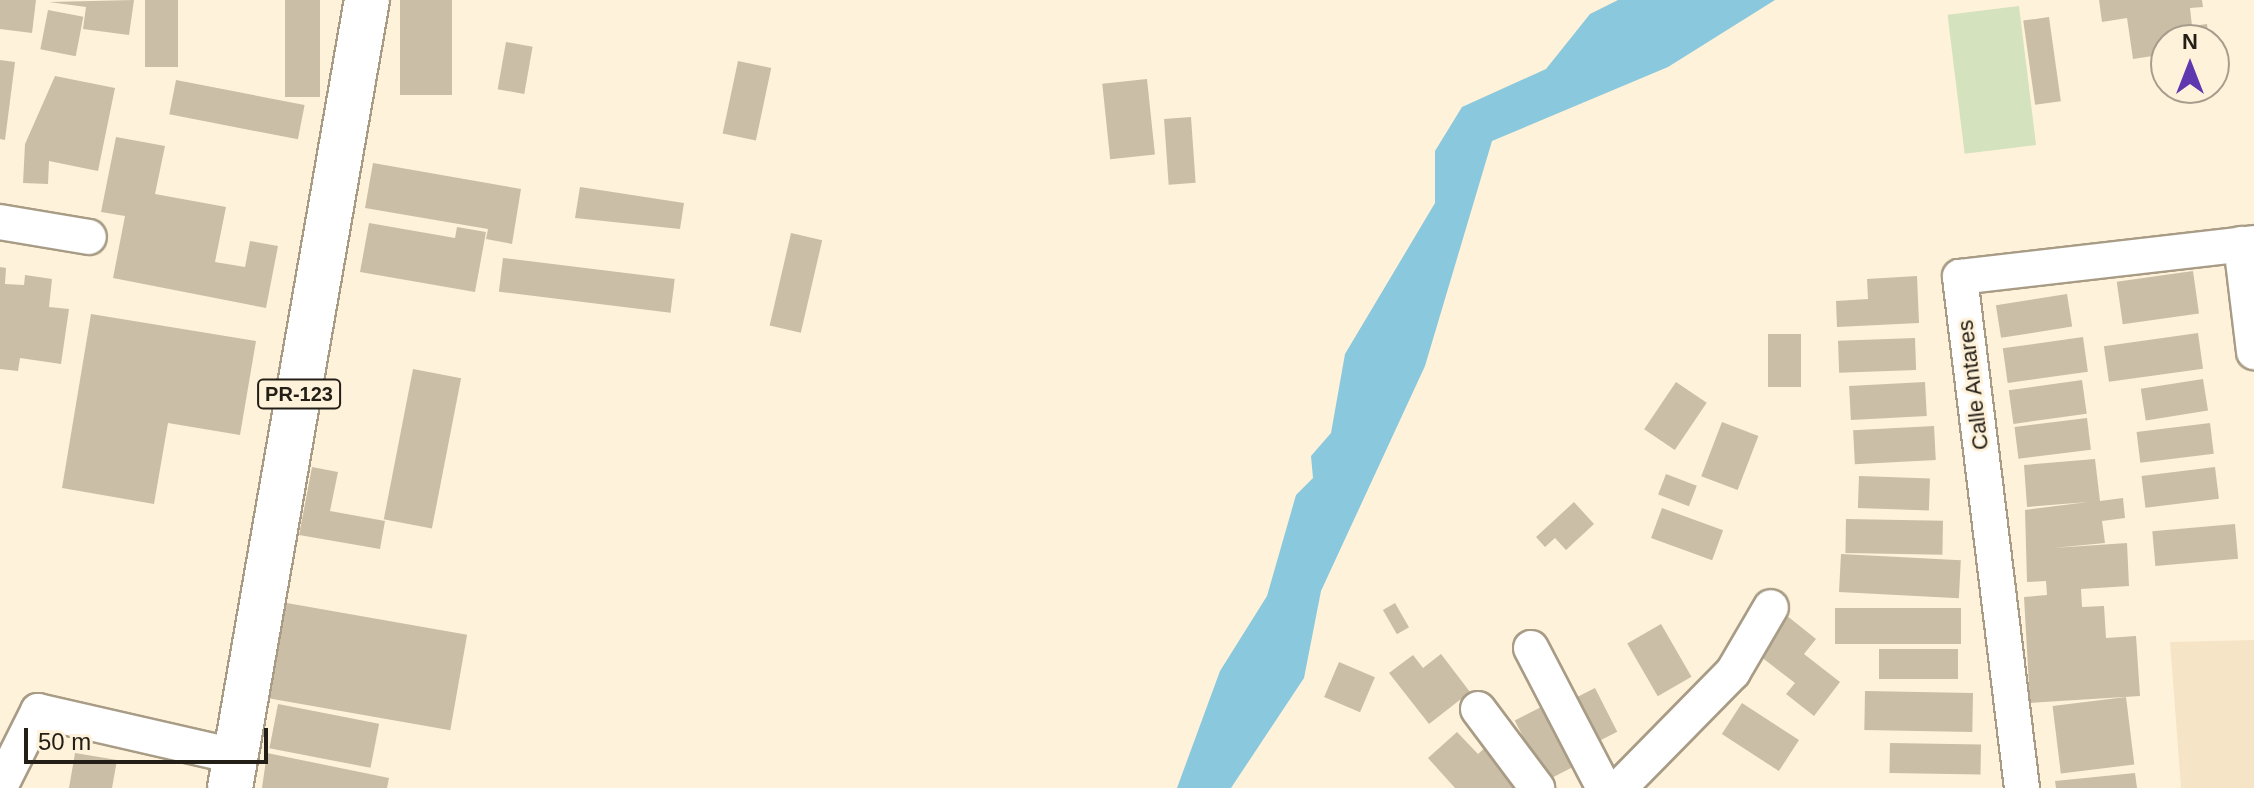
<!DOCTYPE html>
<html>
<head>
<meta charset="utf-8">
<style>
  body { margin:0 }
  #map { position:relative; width:2254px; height:788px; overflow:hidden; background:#fff2da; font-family:Helvetica,sans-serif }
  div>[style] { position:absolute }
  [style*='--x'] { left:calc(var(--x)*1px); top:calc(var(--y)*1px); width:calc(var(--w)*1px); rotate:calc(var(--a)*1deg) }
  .built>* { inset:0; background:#f6e4c6 }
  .green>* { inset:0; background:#d4e2be; transform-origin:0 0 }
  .water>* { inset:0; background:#89c8dd }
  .building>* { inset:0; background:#cabea7; transform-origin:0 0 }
  .roads { filter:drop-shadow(2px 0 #a89c86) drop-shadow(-2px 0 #a89c86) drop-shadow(0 2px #a89c86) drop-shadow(0 -2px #a89c86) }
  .minor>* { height:34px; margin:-17px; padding:0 17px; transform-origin:17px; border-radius:17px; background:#fff }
  .major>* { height:44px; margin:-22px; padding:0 22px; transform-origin:22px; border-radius:22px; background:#fff }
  span { translate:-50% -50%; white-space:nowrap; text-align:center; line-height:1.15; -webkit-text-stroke:6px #fff2da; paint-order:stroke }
  .shield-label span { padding:2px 6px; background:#fff2da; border:2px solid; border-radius:6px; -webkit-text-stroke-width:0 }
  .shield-label { font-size:20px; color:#231e16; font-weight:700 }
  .street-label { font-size:22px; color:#231e16 }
  .north { position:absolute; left:2150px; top:24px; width:80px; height:80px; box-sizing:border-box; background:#fff2da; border:2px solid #a79d8c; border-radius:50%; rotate:0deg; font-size:22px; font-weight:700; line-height:32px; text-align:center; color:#231e16 }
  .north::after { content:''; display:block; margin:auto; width:28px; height:36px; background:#5f37af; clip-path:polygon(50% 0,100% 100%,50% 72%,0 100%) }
  .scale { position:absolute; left:24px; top:728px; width:244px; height:36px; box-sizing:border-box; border:4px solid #231e16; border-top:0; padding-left:10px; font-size:24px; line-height:28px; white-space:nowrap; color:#231e16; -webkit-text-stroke:6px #fff2da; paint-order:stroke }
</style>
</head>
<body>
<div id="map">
  <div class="built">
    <i style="clip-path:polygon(2254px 640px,2254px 788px,2181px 788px,2170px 642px)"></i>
  </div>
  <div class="green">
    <i style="left:2019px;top:6px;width:140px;height:72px;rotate:83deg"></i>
  </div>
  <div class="water">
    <i style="clip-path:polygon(1618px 0,1775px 0,1668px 67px,1492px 141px,1425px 366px,1321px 591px,1304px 678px,1231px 788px,1177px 788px,1220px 671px,1267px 596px,1296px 495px,1313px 478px,1311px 456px,1331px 433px,1345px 354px,1435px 203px,1435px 151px,1462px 107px,1546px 69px,1590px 14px)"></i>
  </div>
  <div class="building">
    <i style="clip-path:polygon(0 0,36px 0,32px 33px,0 29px)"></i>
    <i style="clip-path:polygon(134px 0,129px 35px,83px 29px,86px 7px,49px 2px)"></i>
    <i style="left:145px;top:0;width:33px;height:67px"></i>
    <i style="left:285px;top:0;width:35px;height:97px"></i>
    <i style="left:400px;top:0;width:52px;height:95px"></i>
    <i style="clip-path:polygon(2099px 0,2202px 0,2203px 7px,2190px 8px,2192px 26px,2207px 24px,2209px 40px,2166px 40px,2166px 54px,2133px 59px,2127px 18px,2102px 22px)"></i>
    <i style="left:48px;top:10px;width:36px;height:40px;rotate:11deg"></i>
    <i style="left:2049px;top:17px;width:85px;height:26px;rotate:82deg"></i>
    <i style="left:506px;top:42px;width:27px;height:48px;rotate:10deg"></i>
    <i style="clip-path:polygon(0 60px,15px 62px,5px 140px,0 139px)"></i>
    <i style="left:738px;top:61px;width:34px;height:74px;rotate:12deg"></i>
    <i style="clip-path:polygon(55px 76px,115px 88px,98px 171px,49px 161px,48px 184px,23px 183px,25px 144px)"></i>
    <i style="left:1147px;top:79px;width:76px;height:45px;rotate:84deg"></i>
    <i style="left:176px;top:80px;width:131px;height:35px;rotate:11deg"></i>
    <i style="left:1191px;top:117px;width:66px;height:27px;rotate:86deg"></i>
    <i style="clip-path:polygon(116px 137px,165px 146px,155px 194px,226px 207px,215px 262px,245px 267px,250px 241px,278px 246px,266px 308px,113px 278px,125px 216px,101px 212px)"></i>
    <i style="clip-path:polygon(373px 163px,521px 189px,512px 244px,486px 239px,488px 229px,365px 208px)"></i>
    <i style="clip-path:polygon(580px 187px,684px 203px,680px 229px,575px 218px)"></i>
    <i style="clip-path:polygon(369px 223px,455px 238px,457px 227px,486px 232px,475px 292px,360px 272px)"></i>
    <i style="left:791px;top:233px;width:32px;height:95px;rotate:13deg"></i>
    <i style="left:503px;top:258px;width:173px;height:34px;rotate:7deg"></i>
    <i style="clip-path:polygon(0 267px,6px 268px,5px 284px,24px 285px,25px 275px,52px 279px,49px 307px,69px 309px,61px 364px,20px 358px,18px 371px,0 369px)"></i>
    <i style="left:2193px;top:271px;width:43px;height:77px;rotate:82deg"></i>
    <i style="clip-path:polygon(1917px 276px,1919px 323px,1837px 327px,1836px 301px,1868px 299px,1867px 279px)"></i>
    <i style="left:2067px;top:294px;width:33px;height:72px;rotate:81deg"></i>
    <i style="clip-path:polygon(91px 314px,256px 341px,240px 435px,168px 423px,154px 504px,62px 488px)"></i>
    <i style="left:2198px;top:333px;width:36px;height:95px;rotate:82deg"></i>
    <i style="left:1768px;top:334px;width:33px;height:53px"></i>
    <i style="left:2083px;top:337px;width:35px;height:81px;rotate:82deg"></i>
    <i style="left:1915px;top:338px;width:32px;height:77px;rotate:88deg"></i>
    <i style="left:413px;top:369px;width:49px;height:153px;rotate:11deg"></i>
    <i style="left:2203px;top:379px;width:32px;height:63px;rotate:81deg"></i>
    <i style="left:2082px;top:380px;width:34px;height:74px;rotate:82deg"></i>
    <i style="left:1676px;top:382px;width:37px;height:57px;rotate:34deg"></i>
    <i style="left:1925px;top:382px;width:34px;height:76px;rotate:87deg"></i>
    <i style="left:2087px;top:418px;width:32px;height:73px;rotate:83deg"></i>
    <i style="left:1722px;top:422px;width:39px;height:58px;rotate:21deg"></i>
    <i style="left:2210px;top:423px;width:31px;height:74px;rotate:83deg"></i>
    <i style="left:1934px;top:426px;width:34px;height:81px;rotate:87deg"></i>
    <i style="clip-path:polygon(2095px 459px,2100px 501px,2123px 498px,2125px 518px,2102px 521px,2105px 543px,2053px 548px,2127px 543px,2129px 586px,2081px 589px,2082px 607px,2104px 606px,2106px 638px,2136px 636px,2140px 696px,2030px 703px,2024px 597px,2047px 595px,2046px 581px,2027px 582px,2025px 510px,2088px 502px,2027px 507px,2024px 465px)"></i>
    <i style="clip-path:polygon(312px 467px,338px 472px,330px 511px,385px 521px,380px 549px,299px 535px)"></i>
    <i style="left:2215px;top:467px;width:32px;height:74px;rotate:83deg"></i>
    <i style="left:1666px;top:474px;width:33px;height:22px;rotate:21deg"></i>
    <i style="left:1859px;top:476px;width:71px;height:32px;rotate:2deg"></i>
    <i style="clip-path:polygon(1574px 502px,1594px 524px,1566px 550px,1555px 538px,1545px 547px,1536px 537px)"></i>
    <i style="left:1662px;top:508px;width:65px;height:32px;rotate:20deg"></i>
    <i style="left:1846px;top:519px;width:97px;height:34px;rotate:1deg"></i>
    <i style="left:2235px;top:524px;width:35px;height:83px;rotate:85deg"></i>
    <i style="left:1841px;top:554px;width:120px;height:38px;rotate:3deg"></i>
    <i style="left:281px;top:602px;width:189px;height:97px;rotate:10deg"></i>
    <i style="left:1395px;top:603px;width:28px;height:14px;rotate:60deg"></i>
    <i style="left:1961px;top:608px;width:36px;height:126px;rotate:90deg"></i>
    <i style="clip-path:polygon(1786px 615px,1816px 639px,1804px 654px,1840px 682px,1814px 716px,1786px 694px,1795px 683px,1756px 653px)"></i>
    <i style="left:1661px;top:624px;width:61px;height:39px;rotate:60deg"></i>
    <i style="left:1958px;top:649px;width:30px;height:79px;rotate:90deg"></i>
    <i style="clip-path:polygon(1441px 654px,1470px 692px,1429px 724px,1389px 673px,1413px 655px,1423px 668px)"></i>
    <i style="left:1339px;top:662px;width:39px;height:38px;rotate:23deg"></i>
    <i style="left:1595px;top:688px;width:49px;height:25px;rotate:63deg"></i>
    <i style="left:1865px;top:691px;width:108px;height:39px;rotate:1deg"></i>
    <i style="left:2126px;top:697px;width:68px;height:74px;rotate:83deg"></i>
    <i style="left:1742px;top:703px;width:68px;height:37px;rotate:33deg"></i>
    <i style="left:278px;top:704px;width:103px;height:45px;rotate:11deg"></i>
    <i style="left:1545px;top:705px;width:68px;height:34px;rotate:63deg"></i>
    <i style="clip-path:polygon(1457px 732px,1478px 754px,1488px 745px,1528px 788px,1455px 788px,1428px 758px)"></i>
    <i style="left:1890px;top:743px;width:91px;height:30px;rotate:1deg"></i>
    <i style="clip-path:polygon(75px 753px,117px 760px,112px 788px,69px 788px)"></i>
    <i style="clip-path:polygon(267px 753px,389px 778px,387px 788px,262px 788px)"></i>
    <i style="clip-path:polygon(2135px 773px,2137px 788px,2056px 788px,2055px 781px)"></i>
  </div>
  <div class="roads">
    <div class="minor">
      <i style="--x:0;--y:222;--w:90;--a:9.6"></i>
      <i style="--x:2241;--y:244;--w:109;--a:83.1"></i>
      <i style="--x:1531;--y:648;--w:158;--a:62.5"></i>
      <i style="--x:1478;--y:709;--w:99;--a:53.2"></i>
      <i style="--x:0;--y:787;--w:85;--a:-63.4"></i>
      <i style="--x:38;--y:711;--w:202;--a:12.9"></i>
      <i style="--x:1619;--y:788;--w:163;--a:-45.5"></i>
      <i style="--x:1733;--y:672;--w:75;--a:-59.7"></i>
      <i style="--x:2022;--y:788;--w:515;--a:-96.92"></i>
      <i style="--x:1960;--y:277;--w:296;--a:-6.6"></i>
    </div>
    <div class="major">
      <i style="--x:230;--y:788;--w:800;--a:-80.14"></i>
    </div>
  </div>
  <div class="shield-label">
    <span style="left:299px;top:394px">PR-123</span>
  </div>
  <div class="street-label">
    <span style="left:1973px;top:385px;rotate:-97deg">Calle Antares</span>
  </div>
  <div class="north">N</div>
  <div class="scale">50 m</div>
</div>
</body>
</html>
